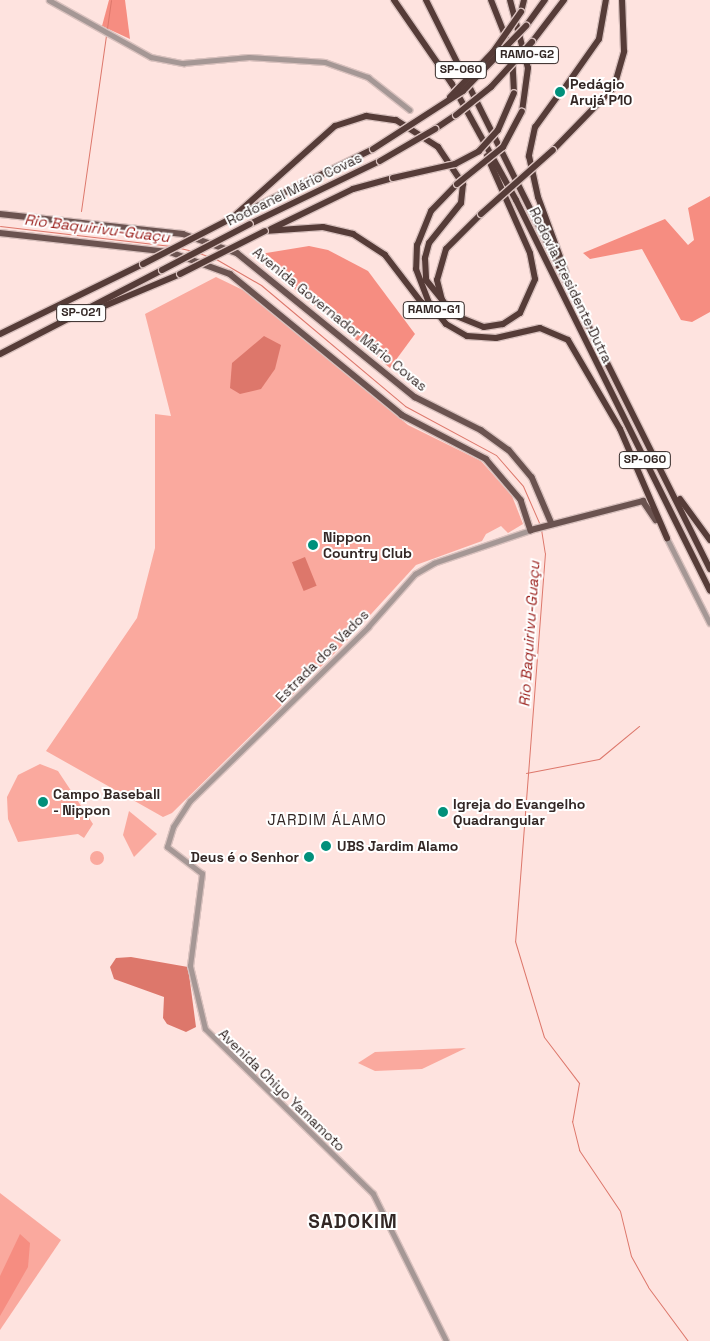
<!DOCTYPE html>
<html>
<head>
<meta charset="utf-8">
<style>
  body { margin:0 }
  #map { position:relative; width:710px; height:1341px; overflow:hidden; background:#fee3df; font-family:"Space Grotesk",sans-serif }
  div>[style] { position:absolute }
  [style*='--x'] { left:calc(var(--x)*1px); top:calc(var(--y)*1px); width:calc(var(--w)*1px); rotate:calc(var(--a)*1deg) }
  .green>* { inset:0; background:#faa99e }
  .round { border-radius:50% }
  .forest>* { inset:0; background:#f68d81 }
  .water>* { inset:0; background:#dd776b; transform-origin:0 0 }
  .stream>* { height:1px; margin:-0.5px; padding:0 0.5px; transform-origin:0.5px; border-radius:0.5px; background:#dd776b }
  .motorway-tunnel>* { height:6px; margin-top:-3px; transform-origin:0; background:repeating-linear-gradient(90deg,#d5bdba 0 6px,transparent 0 9px) }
  .roads { filter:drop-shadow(1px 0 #d9c1be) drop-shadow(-1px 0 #d9c1be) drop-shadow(0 1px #d9c1be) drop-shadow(0 -1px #d9c1be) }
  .tertiary>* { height:4.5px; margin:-2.25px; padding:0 2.25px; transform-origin:2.25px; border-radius:2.25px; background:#a59795 }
  .primary>* { height:5.5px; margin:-2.75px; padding:0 2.75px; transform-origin:2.75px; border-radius:2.75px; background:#6b5350 }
  .motorway>* { height:6px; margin:-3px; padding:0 3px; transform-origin:3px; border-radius:3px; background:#563c38 }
  .bridges { filter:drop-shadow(1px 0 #d9c1be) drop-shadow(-1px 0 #d9c1be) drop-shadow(0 1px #d9c1be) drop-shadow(0 -1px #d9c1be) }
  .motorway-bridge>* { height:6px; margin:-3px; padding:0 3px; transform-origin:3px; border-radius:3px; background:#563c38 }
  .dots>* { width:14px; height:14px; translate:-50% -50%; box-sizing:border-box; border:2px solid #fff; border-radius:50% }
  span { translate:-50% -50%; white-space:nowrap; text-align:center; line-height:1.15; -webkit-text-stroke:4px #fff; paint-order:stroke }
  .shield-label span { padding:1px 4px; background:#fff; border:1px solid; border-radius:4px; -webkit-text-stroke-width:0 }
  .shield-label { font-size:12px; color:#332725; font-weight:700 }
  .poi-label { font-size:14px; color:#332725; font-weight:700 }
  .left { translate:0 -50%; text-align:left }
  .right { translate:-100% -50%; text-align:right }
  .street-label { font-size:14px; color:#332725 }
  .water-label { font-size:15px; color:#9a1f1b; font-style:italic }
  .neighbourhood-label { font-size:15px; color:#332725; letter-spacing:1px }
  .district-label { font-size:19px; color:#332725; font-weight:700; letter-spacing:1px }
</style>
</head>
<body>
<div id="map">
  <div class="green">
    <i style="clip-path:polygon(216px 277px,247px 292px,408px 425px,481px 461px,512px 496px,523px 524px,508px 533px,501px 526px,486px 534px,482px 541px,416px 565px,340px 648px,172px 813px,163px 817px,46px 751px,137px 618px,155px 548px,155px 414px,171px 416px,145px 314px)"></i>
    <i style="clip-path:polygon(40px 764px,58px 771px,93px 824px,84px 838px,78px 834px,18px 842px,8px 819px,7px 797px,18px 775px)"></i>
    <i style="clip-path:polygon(129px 811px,157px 834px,134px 857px,123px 835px)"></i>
    <i class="round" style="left:90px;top:851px;width:14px;height:14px"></i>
    <i style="clip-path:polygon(466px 1048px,422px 1069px,375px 1071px,358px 1063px,375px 1052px)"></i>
    <i style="clip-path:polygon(0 1193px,61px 1240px,0 1330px)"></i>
  </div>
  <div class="forest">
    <i style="clip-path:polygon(109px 0,125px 0,130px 39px,102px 26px)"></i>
    <i style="clip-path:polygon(710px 196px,710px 312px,692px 322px,681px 320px,642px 249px,590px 259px,583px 253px,665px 219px,688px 245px,694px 240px,688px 208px)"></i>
    <i style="clip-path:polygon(309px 246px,328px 250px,368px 271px,415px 334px,390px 368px,254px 255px)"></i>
    <i style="clip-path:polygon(20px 1234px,30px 1243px,28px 1267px,0 1316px,0 1276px)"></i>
  </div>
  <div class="water">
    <i style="clip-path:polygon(264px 336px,281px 345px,275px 369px,261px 389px,240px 394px,230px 388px,232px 363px)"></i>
    <i style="left:305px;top:557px;width:31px;height:14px;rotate:68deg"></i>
    <i style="clip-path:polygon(131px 957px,188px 967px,196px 1027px,186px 1032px,167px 1024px,163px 1018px,164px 997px,114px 979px,110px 967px,116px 958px)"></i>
  </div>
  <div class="stream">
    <i style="--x:81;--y:211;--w:213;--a:-81.9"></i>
    <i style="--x:0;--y:226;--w:172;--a:6.7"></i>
    <i style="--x:180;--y:248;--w:13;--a:13"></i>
    <i style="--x:199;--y:253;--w:12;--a:20"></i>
    <i style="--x:216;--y:259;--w:52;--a:30"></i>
    <i style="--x:261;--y:285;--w:188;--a:40"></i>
    <i style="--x:405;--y:406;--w:103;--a:28.3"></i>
    <i style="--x:496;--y:455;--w:41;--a:48.9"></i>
    <i style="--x:523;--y:486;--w:43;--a:66.4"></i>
    <i style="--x:541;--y:529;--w:24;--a:81"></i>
    <i style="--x:545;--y:553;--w:389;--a:94.4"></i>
    <i style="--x:515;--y:941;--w:100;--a:73.2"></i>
    <i style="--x:544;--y:1037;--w:58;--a:52.7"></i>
    <i style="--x:579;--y:1083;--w:39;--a:100"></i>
    <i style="--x:572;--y:1121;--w:30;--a:76"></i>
    <i style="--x:579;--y:1150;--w:73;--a:56.1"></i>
    <i style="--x:620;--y:1211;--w:46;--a:76.3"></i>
    <i style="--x:631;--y:1256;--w:35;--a:61"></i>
    <i style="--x:648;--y:1287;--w:67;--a:53.5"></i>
    <i style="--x:526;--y:773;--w:74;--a:-10.9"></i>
    <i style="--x:599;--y:759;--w:52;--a:-39.5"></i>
  </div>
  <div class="motorway-tunnel">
    <i style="--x:557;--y:97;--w:14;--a:-51"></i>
  </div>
  <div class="roads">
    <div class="tertiary">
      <i style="--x:49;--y:0;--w:117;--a:29.2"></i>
      <i style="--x:151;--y:57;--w:33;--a:11"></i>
      <i style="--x:183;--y:63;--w:66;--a:-5.2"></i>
      <i style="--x:249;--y:57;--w:76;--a:3.8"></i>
      <i style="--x:325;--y:62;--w:46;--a:19.2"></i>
      <i style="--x:368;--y:77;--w:53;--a:38.2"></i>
      <i style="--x:667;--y:538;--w:95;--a:63.2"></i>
      <i style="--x:446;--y:1341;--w:164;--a:-116.4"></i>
      <i style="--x:373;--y:1194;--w:235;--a:-135.5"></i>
      <i style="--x:205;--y:1029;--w:65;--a:-103.4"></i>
      <i style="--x:190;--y:966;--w:93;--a:-82.6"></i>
      <i style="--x:202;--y:874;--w:44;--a:-142.4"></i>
      <i style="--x:167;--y:847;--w:21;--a:-73"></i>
      <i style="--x:173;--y:827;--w:31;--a:-57"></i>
      <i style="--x:190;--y:801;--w:249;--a:-44.3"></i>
      <i style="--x:368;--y:627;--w:71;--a:-48.4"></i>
      <i style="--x:415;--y:574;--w:22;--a:-30"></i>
      <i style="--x:434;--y:563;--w:102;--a:-18.8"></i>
    </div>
    <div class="primary">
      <i style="--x:0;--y:214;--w:184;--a:6.2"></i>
      <i style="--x:183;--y:234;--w:57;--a:19.4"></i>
      <i style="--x:237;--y:253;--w:229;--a:39"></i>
      <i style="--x:415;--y:397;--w:74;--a:26.6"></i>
      <i style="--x:481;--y:430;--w:34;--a:36"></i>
      <i style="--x:509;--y:450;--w:35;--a:50"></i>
      <i style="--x:532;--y:477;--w:51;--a:66.9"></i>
      <i style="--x:0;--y:233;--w:171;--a:6.4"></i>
      <i style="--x:170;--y:252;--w:64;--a:20.1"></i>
      <i style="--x:230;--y:274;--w:222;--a:39.3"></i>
      <i style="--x:402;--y:415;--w:95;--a:27.6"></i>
      <i style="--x:486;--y:459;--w:54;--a:49.5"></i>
      <i style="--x:521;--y:500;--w:32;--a:72"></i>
      <i style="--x:531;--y:530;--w:116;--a:-14.5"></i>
      <i style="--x:643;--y:501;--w:23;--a:56"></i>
    </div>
    <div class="motorway">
      <i style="--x:394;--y:0;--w:102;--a:55.4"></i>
      <i style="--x:452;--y:84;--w:132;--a:61.1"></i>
      <i style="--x:516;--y:200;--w:436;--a:63.6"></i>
      <i style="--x:426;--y:0;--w:636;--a:63.48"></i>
      <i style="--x:491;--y:0;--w:57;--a:68.4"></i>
      <i style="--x:512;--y:53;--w:40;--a:87.1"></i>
      <i style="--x:510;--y:0;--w:70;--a:75.2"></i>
      <i style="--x:528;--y:68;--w:44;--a:97.8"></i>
      <i style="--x:521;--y:12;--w:12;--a:-76"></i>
      <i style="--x:526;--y:26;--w:32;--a:-54"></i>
      <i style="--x:532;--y:42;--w:53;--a:-52.7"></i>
      <i style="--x:566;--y:86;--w:57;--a:-54.9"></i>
      <i style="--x:599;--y:39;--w:40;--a:-80"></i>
      <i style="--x:557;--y:97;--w:37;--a:126"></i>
      <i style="--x:535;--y:127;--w:30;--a:102"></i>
      <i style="--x:529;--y:156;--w:42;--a:77.6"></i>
      <i style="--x:538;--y:197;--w:81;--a:69.8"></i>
      <i style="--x:435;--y:129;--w:25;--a:-34"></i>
      <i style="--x:553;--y:150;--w:88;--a:-45.9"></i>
      <i style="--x:614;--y:87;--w:37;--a:-74"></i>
      <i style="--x:624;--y:51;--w:51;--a:-92.2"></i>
      <i style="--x:457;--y:184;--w:37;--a:134"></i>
      <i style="--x:431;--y:211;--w:37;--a:112"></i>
      <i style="--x:417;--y:245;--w:24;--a:92"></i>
      <i style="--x:416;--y:269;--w:34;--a:69"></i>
      <i style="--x:428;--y:301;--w:29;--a:52"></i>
      <i style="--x:446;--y:324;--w:24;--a:30"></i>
      <i style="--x:467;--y:336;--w:29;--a:4"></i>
      <i style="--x:496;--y:338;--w:45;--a:-12.8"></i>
      <i style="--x:540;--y:328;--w:30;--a:23"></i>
      <i style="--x:568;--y:340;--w:103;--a:59.7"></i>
      <i style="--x:620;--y:429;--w:119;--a:66.7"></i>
      <i style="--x:481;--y:214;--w:49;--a:135"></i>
      <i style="--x:446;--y:249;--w:32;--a:106"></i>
      <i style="--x:437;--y:280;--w:21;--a:76"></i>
      <i style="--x:442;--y:300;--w:19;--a:51"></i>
      <i style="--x:454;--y:315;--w:32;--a:22"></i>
      <i style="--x:484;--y:327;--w:19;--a:-9"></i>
      <i style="--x:503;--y:324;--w:20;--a:-33"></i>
      <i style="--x:520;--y:313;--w:37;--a:-66"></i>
      <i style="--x:535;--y:279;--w:26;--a:-101"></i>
      <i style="--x:530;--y:253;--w:106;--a:-113.9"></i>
      <i style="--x:237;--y:216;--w:152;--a:-26.2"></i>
      <i style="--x:232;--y:218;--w:138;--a:-41.8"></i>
      <i style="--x:335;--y:126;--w:33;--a:-18"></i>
      <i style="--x:366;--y:116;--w:30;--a:8"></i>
      <i style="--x:396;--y:120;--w:50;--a:32.7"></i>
      <i style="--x:438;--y:147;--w:45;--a:56"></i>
      <i style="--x:463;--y:184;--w:19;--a:96"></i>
      <i style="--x:461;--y:203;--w:51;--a:128.7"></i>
      <i style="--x:429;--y:243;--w:16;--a:105"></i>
      <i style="--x:425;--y:258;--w:22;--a:87"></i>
      <i style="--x:426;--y:280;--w:26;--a:51"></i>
      <i style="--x:250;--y:224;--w:144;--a:-25.9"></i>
      <i style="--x:271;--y:229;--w:91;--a:-26"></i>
      <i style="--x:353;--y:189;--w:41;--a:-15.4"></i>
      <i style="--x:265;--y:231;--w:58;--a:-3.9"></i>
      <i style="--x:323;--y:227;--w:31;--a:13"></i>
      <i style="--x:353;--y:234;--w:38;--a:33"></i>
      <i style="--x:385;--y:255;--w:59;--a:52.5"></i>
      <i style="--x:421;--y:302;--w:14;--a:34"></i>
      <i style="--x:83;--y:315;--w:105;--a:-22.9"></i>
      <i style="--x:0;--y:334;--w:159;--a:-26.1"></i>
      <i style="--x:0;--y:354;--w:182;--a:-27.4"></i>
      <i style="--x:680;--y:499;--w:51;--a:53.8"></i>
    </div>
  </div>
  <div class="bridges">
    <div class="motorway-bridge">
      <i style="--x:450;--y:97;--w:62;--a:-46.3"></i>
      <i style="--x:493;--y:52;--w:49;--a:-55"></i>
      <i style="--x:456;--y:115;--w:45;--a:-38.7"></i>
      <i style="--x:491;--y:87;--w:61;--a:-47.7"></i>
      <i style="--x:373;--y:149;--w:107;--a:-32.8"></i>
      <i style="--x:463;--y:91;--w:91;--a:-45.9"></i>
      <i style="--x:380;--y:161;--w:64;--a:-30.2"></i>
      <i style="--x:393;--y:178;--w:64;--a:-12.7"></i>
      <i style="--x:455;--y:164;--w:27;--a:-28"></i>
      <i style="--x:479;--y:151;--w:28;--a:-48"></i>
      <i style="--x:498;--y:130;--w:40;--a:-66.6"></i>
      <i style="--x:457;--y:184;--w:59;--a:-38.8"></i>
      <i style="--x:503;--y:147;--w:40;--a:-62"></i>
      <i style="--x:481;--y:214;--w:96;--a:-41.6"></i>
      <i style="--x:143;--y:264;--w:100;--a:-27.3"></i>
      <i style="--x:162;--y:270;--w:99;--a:-27.6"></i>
      <i style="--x:180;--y:274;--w:95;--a:-26.8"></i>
    </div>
  </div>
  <div class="dots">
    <i style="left:560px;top:92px;background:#00907b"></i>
    <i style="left:313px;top:545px;background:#00907b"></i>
    <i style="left:43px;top:802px;background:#00907b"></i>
    <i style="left:443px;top:812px;background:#00907b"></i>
    <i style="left:326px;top:846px;background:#00907b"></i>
    <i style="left:309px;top:857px;background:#00907b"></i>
  </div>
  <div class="shield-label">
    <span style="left:527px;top:55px">RAMO-G2</span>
    <span style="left:461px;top:70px">SP-060</span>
    <span style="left:434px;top:310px">RAMO-G1</span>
    <span style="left:81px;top:313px">SP-021</span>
    <span style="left:645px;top:460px">SP-060</span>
  </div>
  <div class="poi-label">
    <span class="left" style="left:570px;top:92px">Pedágio<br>Arujá P10</span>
    <span class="left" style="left:323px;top:545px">Nippon<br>Country Club</span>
    <span class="left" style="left:53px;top:802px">Campo Baseball<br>- Nippon</span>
    <span class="left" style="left:453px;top:812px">Igreja do Evangelho<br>Quadrangular</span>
    <span class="left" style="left:337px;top:846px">UBS Jardim Alamo</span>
    <span class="right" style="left:299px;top:857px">Deus é o Senhor</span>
  </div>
  <div class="street-label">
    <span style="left:294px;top:189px;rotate:-26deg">Rodoanel Mário Covas</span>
    <span style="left:571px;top:285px;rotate:64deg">Rodovia Presidente Dutra</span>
    <span style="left:340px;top:319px;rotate:39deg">Avenida Governador Mário Covas</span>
    <span style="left:322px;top:656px;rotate:-45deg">Estrada dos Vados</span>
    <span style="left:282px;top:1090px;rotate:44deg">Avenida Chiyo Yamamoto</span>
  </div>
  <div class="water-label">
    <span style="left:97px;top:228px;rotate:7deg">Rio Baquirivu-Guaçu</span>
    <span style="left:529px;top:634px;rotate:-86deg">Rio Baquirivu-Guaçu</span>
  </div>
  <div class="neighbourhood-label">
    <span style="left:327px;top:820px">JARDIM ÁLAMO</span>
  </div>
  <div class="district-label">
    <span style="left:353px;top:1222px">SADOKIM</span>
  </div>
</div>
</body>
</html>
